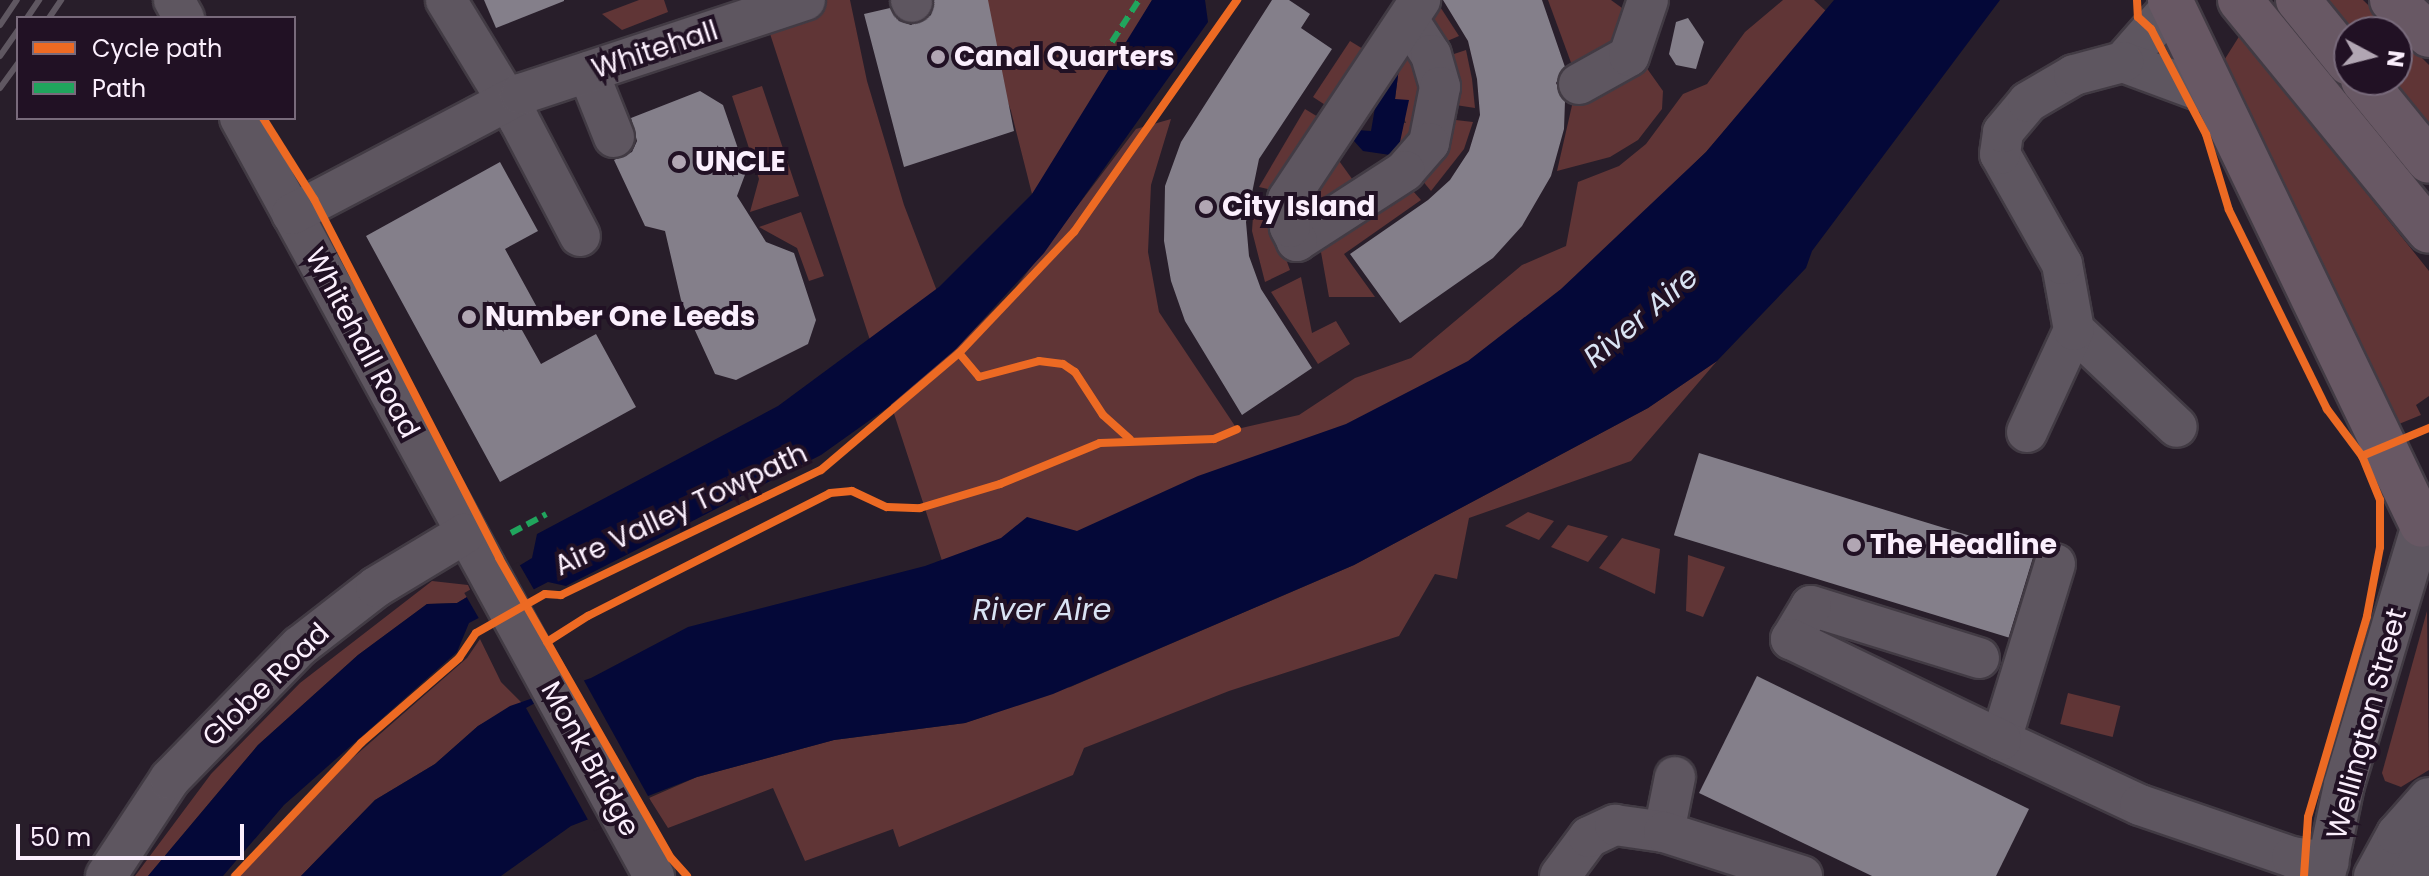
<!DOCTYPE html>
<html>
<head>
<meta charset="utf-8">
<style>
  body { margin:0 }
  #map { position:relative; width:2429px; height:876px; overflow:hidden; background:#281e2a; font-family:Poppins,sans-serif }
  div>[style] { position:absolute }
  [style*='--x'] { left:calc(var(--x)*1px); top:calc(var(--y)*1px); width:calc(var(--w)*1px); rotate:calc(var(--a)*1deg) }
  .green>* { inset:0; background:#603536; transform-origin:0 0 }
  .water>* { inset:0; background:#040838 }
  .pier>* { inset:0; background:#281e2a; transform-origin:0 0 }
  .building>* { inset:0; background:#847f8a; transform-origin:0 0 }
  .roads { filter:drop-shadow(2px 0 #423b44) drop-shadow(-2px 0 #423b44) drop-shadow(0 2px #423b44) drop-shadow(0 -2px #423b44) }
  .minor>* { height:40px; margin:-20px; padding:0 20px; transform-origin:20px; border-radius:20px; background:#5e5660 }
  .highway>* { height:44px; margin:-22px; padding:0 22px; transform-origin:22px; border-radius:22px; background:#685864 }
  .rail>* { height:6px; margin:-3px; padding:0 3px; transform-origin:3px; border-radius:3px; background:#5f5761 }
  .quiet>* { height:6px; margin-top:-3px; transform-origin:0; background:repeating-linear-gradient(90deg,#20a55d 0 12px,transparent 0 18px) }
  .cycleway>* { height:8px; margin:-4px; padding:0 4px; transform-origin:4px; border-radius:4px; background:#ed6a23 }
  .dots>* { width:22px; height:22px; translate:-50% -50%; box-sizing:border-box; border:4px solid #211124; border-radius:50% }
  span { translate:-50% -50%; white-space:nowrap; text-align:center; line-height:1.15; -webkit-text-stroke:8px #211124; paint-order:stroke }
  .street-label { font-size:28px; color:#fbeffd }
  .poi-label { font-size:28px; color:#fbeffd; font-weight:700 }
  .left { translate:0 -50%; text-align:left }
  .water-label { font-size:30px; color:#d9e3f4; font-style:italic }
  .legend { position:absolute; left:16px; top:16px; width:280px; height:104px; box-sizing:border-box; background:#211124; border:2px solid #786a7b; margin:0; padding:10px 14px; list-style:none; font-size:24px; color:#fbeffd }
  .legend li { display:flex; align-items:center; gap:16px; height:40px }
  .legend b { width:40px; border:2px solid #786a7b }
  .north { position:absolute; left:2333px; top:16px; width:80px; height:80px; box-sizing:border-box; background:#211124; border:2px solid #786a7b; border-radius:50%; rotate:97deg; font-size:22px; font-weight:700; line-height:32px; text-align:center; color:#fbeffd }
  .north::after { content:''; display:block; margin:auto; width:28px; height:36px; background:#b1a6b3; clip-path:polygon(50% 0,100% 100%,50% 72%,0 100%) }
  .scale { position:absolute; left:16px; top:824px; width:228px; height:36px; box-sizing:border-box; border:4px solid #fbeffd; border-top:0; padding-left:10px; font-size:24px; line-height:28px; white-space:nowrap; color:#fbeffd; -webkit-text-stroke:6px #211124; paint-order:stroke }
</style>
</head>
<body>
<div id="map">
  <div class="green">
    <i style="clip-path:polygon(639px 0,664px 0,668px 12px,622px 30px,602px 14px)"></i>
    <i style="clip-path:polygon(759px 0,850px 0,867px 81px,904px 205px,958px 346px,1016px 287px,1136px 129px,1171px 119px,1151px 185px,1148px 252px,1159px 312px,1237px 429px,1299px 415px,1355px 378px,1411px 358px,1522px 265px,1566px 246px,1578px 182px,1619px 166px,1646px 144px,1683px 94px,1707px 84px,1745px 32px,1783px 0,1814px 0,1827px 12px,1706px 152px,1566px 290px,1068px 688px,1354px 565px,1648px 408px,1717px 361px,1631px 461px,1469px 518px,1457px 579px,1435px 574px,1399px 636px,1229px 691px,1084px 748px,1073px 775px,899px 847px,893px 829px,805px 861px,773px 788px,668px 828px,649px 798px,697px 777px,834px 740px,965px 723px,992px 714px)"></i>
    <i style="clip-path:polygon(972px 0,1152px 0,1062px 159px,1032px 194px,1011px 111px)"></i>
    <i style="clip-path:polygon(1548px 0,1611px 0,1622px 8px,1623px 24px,1605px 53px,1573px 68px)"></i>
    <i style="clip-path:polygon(2324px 0,2363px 0,2396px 32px,2350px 32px)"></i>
    <i style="clip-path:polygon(1437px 2px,1459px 36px,1438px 45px,1427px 26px)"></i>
    <i style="clip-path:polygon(2397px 33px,2429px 65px,2429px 131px,2390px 80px,2397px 80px)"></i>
    <i style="clip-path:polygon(2240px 35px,2429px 271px,2429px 396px,2416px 405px,2421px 415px,2399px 424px,2223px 62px)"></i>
    <i style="clip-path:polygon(1350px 41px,1368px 52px,1336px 112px,1313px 97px)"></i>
    <i style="clip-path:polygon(1411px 50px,1425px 74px,1414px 136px,1397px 156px,1400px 122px,1406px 123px,1395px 99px,1400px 60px)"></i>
    <i style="clip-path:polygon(1466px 50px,1472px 79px,1475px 108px,1449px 104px,1442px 58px)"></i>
    <i style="clip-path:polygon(1641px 60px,1663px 91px,1662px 109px,1638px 140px,1610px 157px,1557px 171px,1573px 101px,1600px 97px)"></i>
    <i style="clip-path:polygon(762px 86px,799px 196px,750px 212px,759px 179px,732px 96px)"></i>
    <i style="clip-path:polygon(1305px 109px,1328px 123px,1284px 193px,1259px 187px)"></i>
    <i style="clip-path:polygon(1447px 119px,1473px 122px,1464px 149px,1431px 191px,1416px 173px)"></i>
    <i style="clip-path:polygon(1337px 158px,1355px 183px,1316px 210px,1311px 199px)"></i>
    <i style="clip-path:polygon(1405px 182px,1421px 200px,1344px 254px,1375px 297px,1329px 297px,1319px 241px)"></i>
    <i style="clip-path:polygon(1254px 201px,1283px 206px,1283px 251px,1290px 270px,1265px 282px,1252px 231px)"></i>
    <i style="clip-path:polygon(801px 212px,824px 276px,809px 281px,797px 248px,759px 227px)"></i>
    <i style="clip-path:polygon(1301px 277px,1312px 333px,1336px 321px,1350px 344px,1318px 364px,1271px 292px)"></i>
    <i style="clip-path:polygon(1528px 512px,1554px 521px,1539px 540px,1505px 526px)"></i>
    <i style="clip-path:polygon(1568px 525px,1608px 536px,1588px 562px,1551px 547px)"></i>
    <i style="clip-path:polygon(1622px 538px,1660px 549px,1655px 594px,1599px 568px)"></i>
    <i style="clip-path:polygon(1688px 555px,1725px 567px,1703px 617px,1686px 611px)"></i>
    <i style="clip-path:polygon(432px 581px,468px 585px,472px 594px,457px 603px,427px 604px,358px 655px,258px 745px,148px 876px,135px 876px,211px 774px,300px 683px)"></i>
    <i style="clip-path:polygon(2427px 611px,2429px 770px,2401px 787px,2385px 781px,2382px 773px)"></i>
    <i style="clip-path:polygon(480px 639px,501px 682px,522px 703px,478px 726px,435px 764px,375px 800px,301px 876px,239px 876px,293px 810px,467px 658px)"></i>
    <i style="left:2068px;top:693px;width:54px;height:32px;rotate:14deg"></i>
  </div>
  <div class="water">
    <i style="clip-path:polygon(1152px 0,1205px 0,1208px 22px,1044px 253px,956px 349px,887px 408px,821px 455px,566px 586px,548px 582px,469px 623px,457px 652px,284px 805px,223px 876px,148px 876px,258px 745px,358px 655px,427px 604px,457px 603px,532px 558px,537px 534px,778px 406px,939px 287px,1032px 194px)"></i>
    <i style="clip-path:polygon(1834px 0,2000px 0,1812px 251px,1806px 268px,1717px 361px,1648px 408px,1354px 565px,1053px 694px,965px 723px,834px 740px,697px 777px,571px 826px,501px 876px,301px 876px,375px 800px,435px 764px,478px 726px,510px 706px,591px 678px,688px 627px,925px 566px,1001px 538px,1027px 517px,1077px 531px,1198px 476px,1346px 424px,1468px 361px,1561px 289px,1706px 152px)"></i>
    <i style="clip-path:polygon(1400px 60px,1395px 99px,1409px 100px,1397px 156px,1363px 151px,1354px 141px,1357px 130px,1371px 131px,1378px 90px)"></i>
  </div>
  <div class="pier">
    <i style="left:518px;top:562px;width:36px;height:62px;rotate:60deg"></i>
    <i style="left:582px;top:677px;width:141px;height:64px;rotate:61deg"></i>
  </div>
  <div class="building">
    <i style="clip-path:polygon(484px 0,564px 0,564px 1px,496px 28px)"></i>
    <i style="clip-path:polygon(934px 0,988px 0,1014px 131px,904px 167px,864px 14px,890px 8px,899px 21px,911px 25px,931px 15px)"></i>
    <i style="clip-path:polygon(1272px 0,1289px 0,1310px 14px,1301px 28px,1332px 49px,1259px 159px,1246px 222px,1249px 256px,1261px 289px,1312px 368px,1242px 415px,1185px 321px,1171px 281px,1164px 241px,1165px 186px,1181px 142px)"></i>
    <i style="clip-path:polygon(1443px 0,1542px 0,1565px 67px,1556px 83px,1565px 101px,1564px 129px,1551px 176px,1522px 226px,1493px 258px,1400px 323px,1350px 254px,1428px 200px,1450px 180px,1469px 151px,1480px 115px,1477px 79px,1468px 41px)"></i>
    <i style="clip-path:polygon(1688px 18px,1704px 42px,1696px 69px,1676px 65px,1669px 54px,1676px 22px)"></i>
    <i style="clip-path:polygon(700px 91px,723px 105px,746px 172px,737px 196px,766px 242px,794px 253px,816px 320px,808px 344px,736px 380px,715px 374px,681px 300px,665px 231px,645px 226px,614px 160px,632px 152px,637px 141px,631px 118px)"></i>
    <i style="clip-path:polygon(500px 162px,538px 231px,505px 249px,539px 311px,518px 323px,541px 364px,596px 334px,636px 407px,500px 482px,366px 236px)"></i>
    <i style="left:1699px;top:453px;width:350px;height:86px;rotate:17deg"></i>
    <i style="clip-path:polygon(1757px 676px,2029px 809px,1996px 876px,1872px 876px,1699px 793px)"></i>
  </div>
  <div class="roads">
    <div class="minor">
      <i style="--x:174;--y:0;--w:21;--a:61"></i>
      <i style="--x:446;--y:0;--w:140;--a:58.7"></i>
      <i style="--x:519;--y:120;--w:131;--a:62.3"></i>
      <i style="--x:911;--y:0;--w:2;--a:63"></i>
      <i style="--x:2173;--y:5;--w:76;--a:131.3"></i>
      <i style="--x:2123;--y:62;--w:100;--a:20.4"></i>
      <i style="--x:1409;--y:21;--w:40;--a:57.1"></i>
      <i style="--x:1431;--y:55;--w:33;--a:74"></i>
      <i style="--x:1440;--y:87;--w:57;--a:101.1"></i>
      <i style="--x:1429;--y:143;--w:37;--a:131"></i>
      <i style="--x:1405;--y:171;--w:129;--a:147.1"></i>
      <i style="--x:1297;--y:241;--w:16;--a:-117"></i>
      <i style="--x:1290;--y:227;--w:28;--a:-94"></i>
      <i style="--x:1288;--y:199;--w:239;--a:-56.4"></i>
      <i style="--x:588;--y:72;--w:70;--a:68.2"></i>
      <i style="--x:1579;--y:84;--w:57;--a:-29.2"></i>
      <i style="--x:1629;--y:56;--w:59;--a:-71.3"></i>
      <i style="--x:240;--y:118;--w:864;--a:61.36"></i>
      <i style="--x:292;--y:214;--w:259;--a:-27.7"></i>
      <i style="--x:521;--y:94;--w:299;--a:-18.3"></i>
      <i style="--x:2074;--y:330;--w:141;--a:43.3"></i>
      <i style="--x:2027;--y:432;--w:112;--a:-65.3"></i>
      <i style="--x:2074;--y:330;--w:67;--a:-100.3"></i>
      <i style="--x:2062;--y:264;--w:126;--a:-119.4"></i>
      <i style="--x:2000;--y:154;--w:22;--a:-82"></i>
      <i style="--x:2003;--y:132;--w:39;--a:-50"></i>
      <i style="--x:2028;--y:102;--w:53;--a:-30.4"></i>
      <i style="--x:2074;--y:75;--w:51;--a:-14.9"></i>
      <i style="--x:2055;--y:564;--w:184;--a:107.1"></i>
      <i style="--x:2001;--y:740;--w:153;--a:25.1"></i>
      <i style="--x:2140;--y:805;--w:161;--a:18.9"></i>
      <i style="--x:2292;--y:857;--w:37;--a:8"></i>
      <i style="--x:1979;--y:658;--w:176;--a:-162.8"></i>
      <i style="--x:1811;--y:606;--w:39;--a:121"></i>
      <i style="--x:1791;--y:639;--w:233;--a:25.7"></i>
      <i style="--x:1664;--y:832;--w:56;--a:-78.7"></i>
      <i style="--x:106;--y:876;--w:116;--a:-56.6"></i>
      <i style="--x:170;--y:779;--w:186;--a:-45.7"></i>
      <i style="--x:300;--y:646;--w:96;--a:-37.8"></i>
      <i style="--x:376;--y:587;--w:103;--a:-31.1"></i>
      <i style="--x:1560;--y:876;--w:49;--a:-53.4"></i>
      <i style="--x:1589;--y:837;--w:29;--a:-25"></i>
      <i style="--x:1615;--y:825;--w:49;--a:8.1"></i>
      <i style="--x:1664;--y:832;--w:145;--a:17.7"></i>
      <i style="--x:2325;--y:876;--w:93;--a:-78.2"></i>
      <i style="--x:2344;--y:785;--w:271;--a:-73.3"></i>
      <i style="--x:2374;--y:876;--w:48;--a:-61.3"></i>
      <i style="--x:2397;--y:834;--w:48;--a:-48.4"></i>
      <i style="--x:2410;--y:876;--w:35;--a:-57"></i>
    </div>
    <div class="highway">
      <i style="--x:2170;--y:0;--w:582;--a:64.36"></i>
      <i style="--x:2240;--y:0;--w:298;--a:50.7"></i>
      <i style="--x:2298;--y:0;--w:81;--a:51"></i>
      <i style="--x:2392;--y:0;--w:51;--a:43.4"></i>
      <i style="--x:2363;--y:80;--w:104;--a:50.8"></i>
    </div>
  </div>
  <div class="rail">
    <i style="--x:27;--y:18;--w:22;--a:-56"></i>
    <i style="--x:49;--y:18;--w:22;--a:-56"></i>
    <i style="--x:0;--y:25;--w:30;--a:-56"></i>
    <i style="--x:0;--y:56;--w:32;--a:-55"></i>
    <i style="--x:0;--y:88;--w:31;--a:-54"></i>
  </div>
  <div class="quiet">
    <i style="--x:1102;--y:57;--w:68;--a:-57"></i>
    <i style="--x:511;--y:533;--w:40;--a:-28"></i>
  </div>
  <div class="cycleway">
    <i style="--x:2137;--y:0;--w:17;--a:87"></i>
    <i style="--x:2138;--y:17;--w:18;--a:43"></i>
    <i style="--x:2151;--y:29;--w:119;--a:62.4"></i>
    <i style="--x:2206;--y:134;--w:79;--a:73.2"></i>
    <i style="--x:2229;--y:210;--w:222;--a:63.8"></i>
    <i style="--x:2327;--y:409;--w:59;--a:53.3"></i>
    <i style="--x:263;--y:118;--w:96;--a:57.8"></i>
    <i style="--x:314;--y:199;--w:404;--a:62.7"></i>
    <i style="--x:499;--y:558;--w:346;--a:60.2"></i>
    <i style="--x:671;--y:858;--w:24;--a:48"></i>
    <i style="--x:959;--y:353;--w:31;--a:50"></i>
    <i style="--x:979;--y:377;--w:62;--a:-14.9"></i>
    <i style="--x:1039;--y:361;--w:24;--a:7"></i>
    <i style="--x:1063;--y:364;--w:14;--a:34"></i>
    <i style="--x:1075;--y:372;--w:51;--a:56.9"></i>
    <i style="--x:1103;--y:415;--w:36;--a:42"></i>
    <i style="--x:547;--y:642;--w:49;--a:-32.4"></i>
    <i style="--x:588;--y:616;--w:271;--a:-26.9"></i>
    <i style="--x:830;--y:493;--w:22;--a:-5"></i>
    <i style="--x:852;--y:491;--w:38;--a:25"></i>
    <i style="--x:887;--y:507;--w:33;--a:2"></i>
    <i style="--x:920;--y:508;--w:84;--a:-16.7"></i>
    <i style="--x:1000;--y:484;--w:108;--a:-22.3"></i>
    <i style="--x:1100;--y:443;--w:114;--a:-2"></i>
    <i style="--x:1214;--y:439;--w:25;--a:-23"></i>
    <i style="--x:235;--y:876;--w:183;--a:-46.5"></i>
    <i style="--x:361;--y:743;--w:130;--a:-40.9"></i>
    <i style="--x:459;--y:658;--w:30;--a:-56"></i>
    <i style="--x:476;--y:633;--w:79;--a:-29.5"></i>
    <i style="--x:545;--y:594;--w:16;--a:4"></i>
    <i style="--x:561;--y:595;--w:288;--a:-25.7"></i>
    <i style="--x:821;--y:470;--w:181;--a:-40.3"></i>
    <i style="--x:959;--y:353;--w:167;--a:-46.5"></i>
    <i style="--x:1074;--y:232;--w:284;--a:-54.9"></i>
    <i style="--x:2304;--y:876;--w:59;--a:-86.1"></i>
    <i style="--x:2308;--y:817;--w:209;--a:-73.6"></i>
    <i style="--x:2367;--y:616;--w:70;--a:-79.3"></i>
    <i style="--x:2380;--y:547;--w:47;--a:-90"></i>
    <i style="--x:2380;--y:500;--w:48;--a:-112.2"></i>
    <i style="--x:2362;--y:456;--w:73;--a:-22.7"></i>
  </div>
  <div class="dots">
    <i style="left:938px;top:57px;background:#b1a6b3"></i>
    <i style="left:679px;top:162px;background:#b1a6b3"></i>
    <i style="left:1206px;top:207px;background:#b1a6b3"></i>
    <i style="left:469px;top:317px;background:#b1a6b3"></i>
    <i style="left:1854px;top:545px;background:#b1a6b3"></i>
  </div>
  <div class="street-label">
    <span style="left:655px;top:50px;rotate:-18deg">Whitehall</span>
    <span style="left:362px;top:343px;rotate:62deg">Whitehall Road</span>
    <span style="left:681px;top:510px;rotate:-25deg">Aire Valley Towpath</span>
    <span style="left:266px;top:685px;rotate:-44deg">Globe Road</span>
    <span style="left:2367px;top:724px;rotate:-75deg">Wellington Street</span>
    <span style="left:590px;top:759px;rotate:61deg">Monk Bridge</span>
  </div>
  <div class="poi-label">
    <span class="left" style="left:954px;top:57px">Canal Quarters</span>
    <span class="left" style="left:695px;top:162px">UNCLE</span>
    <span class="left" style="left:1222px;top:207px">City Island</span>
    <span class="left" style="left:485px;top:317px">Number One Leeds</span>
    <span class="left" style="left:1870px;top:545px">The Headline</span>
  </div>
  <div class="water-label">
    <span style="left:1641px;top:317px;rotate:-40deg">River Aire</span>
    <span style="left:1042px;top:610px">River Aire</span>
  </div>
  <ul class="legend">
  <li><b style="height:10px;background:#ed6a23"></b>Cycle path</li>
  <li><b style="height:10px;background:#20a55d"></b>Path</li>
  </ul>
  <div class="north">N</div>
  <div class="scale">50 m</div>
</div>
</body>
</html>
